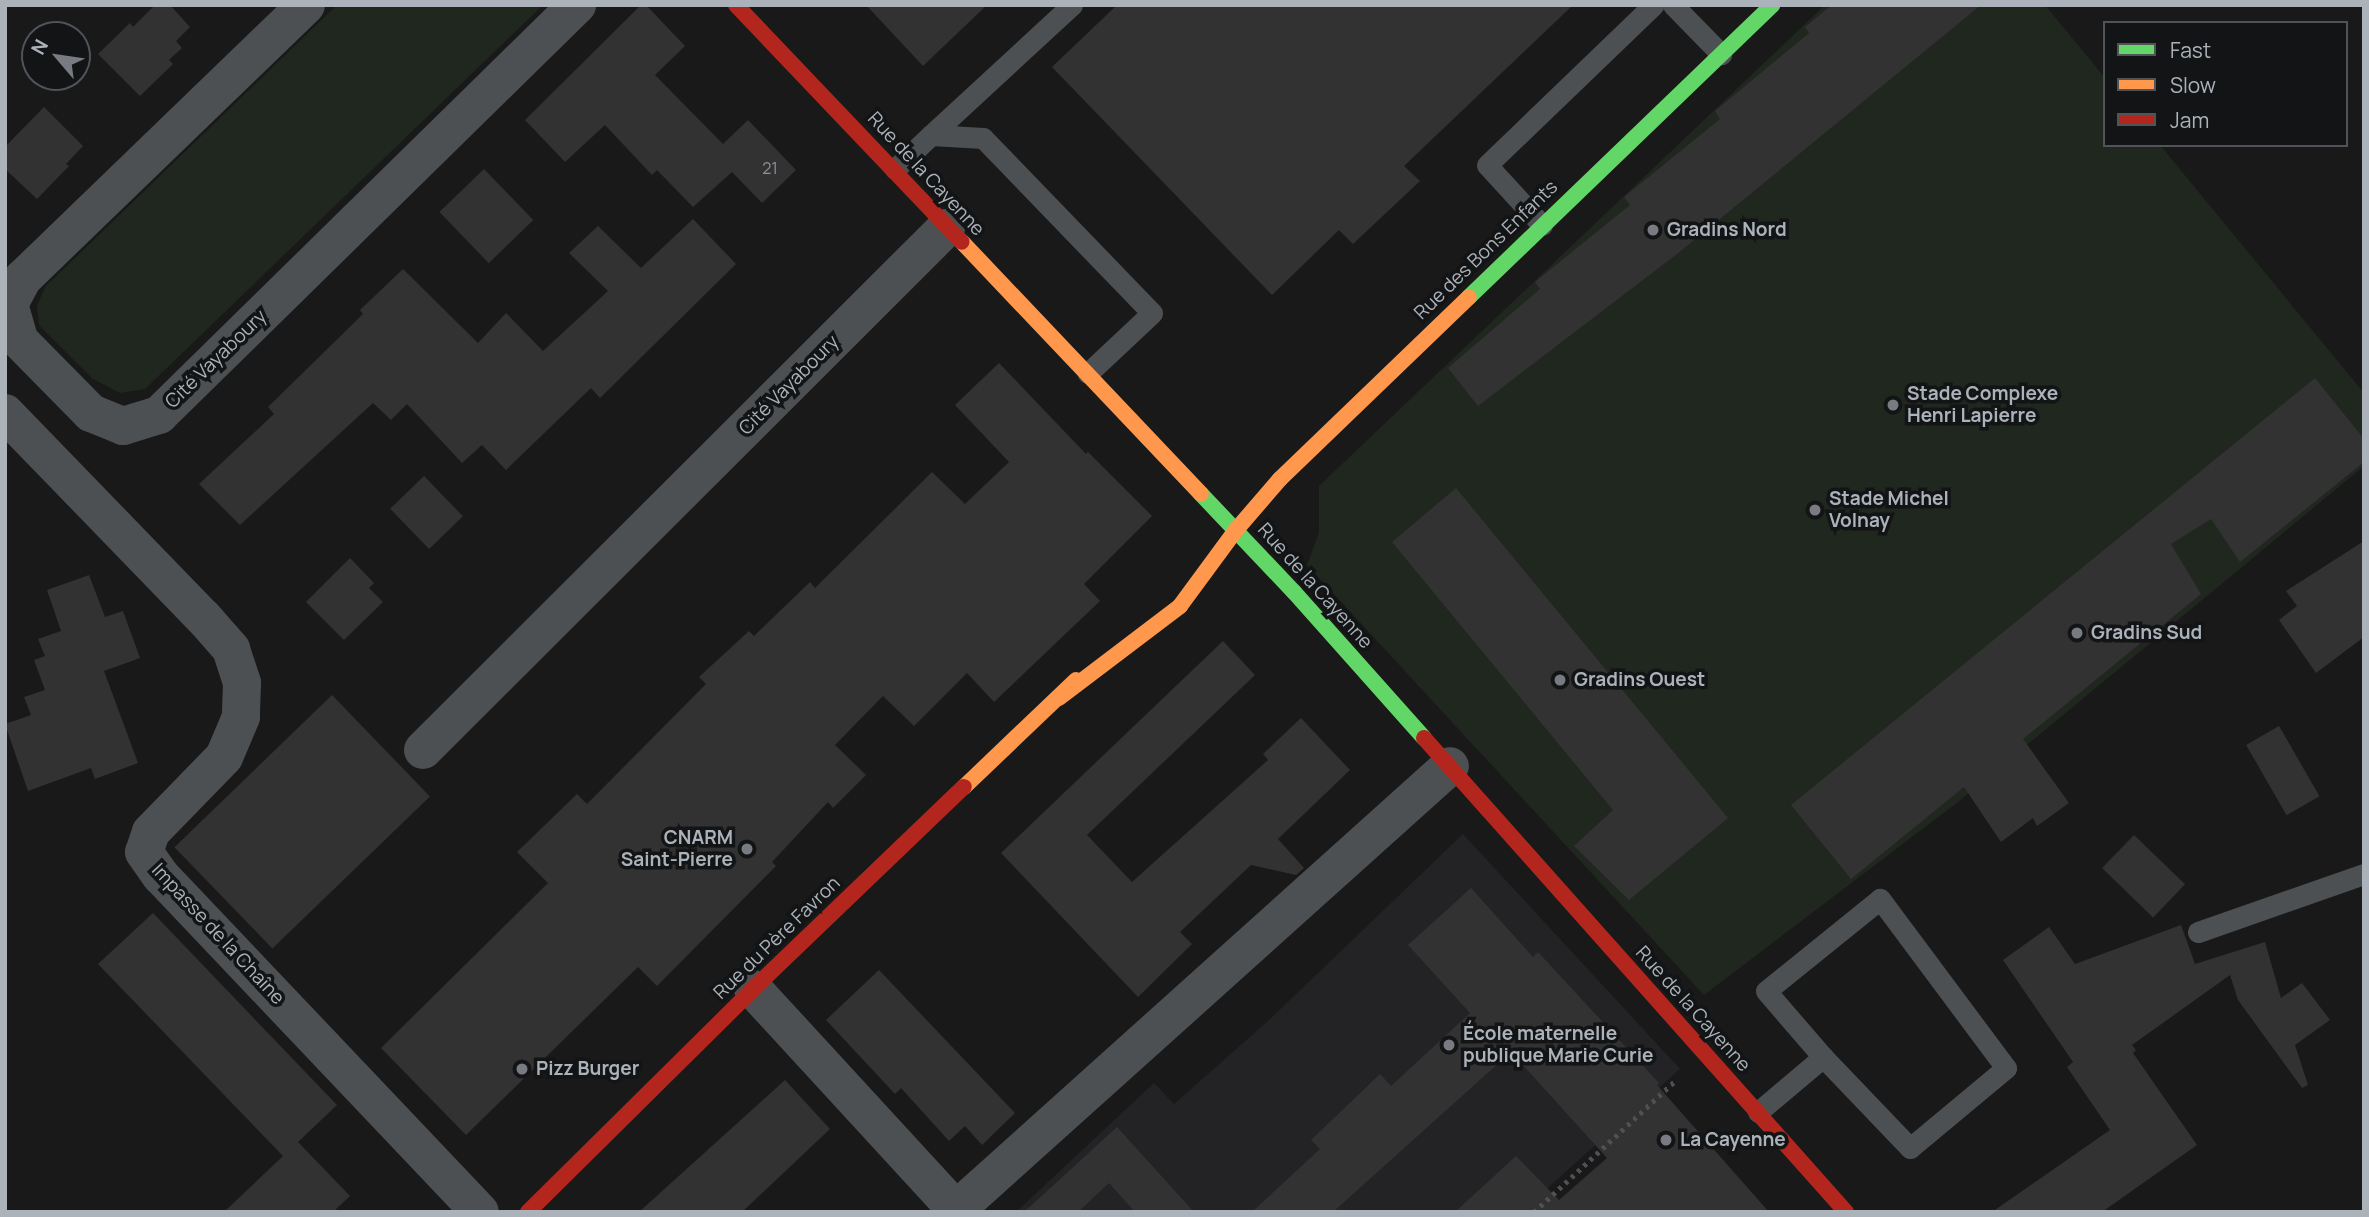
<!DOCTYPE html>
<html>
<head>
<meta charset="utf-8">
<style>
  body { margin:0 }
  #map { position:relative; width:2369px; height:1217px; overflow:hidden; background:#191919; font-family:Manrope,sans-serif }
  div>[style] { position:absolute }
  [style*='--x'] { left:calc(var(--x)*1px); top:calc(var(--y)*1px); width:calc(var(--w)*1px); rotate:calc(var(--a)*1deg) }
  .built>* { inset:0; background:#232325 }
  .green>* { inset:0; background:#20271f }
  .building>* { inset:0; background:#323233; transform-origin:0 0 }
  .path>* { height:4.5px; margin-top:-2.25px; transform-origin:0; background:repeating-linear-gradient(90deg,#4f5054 0 3.5px,transparent 0 8.5px) }
  .lane>* { height:21px; margin:-10.5px; padding:0 10.5px; transform-origin:10.5px; border-radius:10.5px; background:#4d5052 }
  .street>* { height:38px; margin:-19px; padding:0 19px; transform-origin:19px; border-radius:19px; background:#4d5052 }
  .fast>* { height:16px; margin:-8px; padding:0 8px; transform-origin:8px; border-radius:8px; background:#63d668 }
  .slow>* { height:16px; margin:-8px; padding:0 8px; transform-origin:8px; border-radius:8px; background:#ff974d }
  .jam>* { height:16px; margin:-8px; padding:0 8px; transform-origin:8px; border-radius:8px; background:#b3261e }
  .dots>* { width:19px; height:19px; translate:-50% -50%; box-sizing:border-box; border:4px solid #131415; border-radius:50% }
  span { translate:-50% -50%; white-space:nowrap; text-align:center; line-height:1.15; -webkit-text-stroke:7px #131415; paint-order:stroke }
  .number-label { font-size:16px; color:#8d9298 }
  .number-label span { -webkit-text-stroke-width:0 }
  .street-label { font-size:19px; color:#abb2ba }
  .poi-label { font-size:19px; color:#abb2ba; font-weight:700 }
  .left { translate:0 -50%; text-align:left }
  .right { translate:-100% -50%; text-align:right }
  .frame { position:absolute; inset:0; border:7px solid #abb2ba; pointer-events:none }
  .legend { position:absolute; left:2103px; top:21px; width:245px; height:126px; box-sizing:border-box; background:#131415; border:2px solid #505357; margin:0; padding:9px 12px; list-style:none; font-size:21px; color:#abb2ba }
  .legend li { display:flex; align-items:center; gap:14px; height:35px }
  .legend b { width:35px; border:2px solid #505357 }
  .north { position:absolute; left:21px; top:21px; width:70px; height:70px; box-sizing:border-box; background:#131415; border:2px solid #505357; border-radius:50%; rotate:299deg; font-size:19px; font-weight:700; line-height:28px; text-align:center; color:#abb2ba }
  .north::after { content:''; display:block; margin:auto; width:24px; height:32px; background:#787c82; clip-path:polygon(50% 0,100% 100%,50% 72%,0 100%) }
</style>
</head>
<body>
<div id="map">
  <div class="built">
    <i style="clip-path:polygon(1463px 834px,1680px 1069px,1521px 1212px,1016px 1212px,1154px 1083px,1174px 1104px,1268px 1021px)"></i>
  </div>
  <div class="green">
    <i style="clip-path:polygon(337px 5px,543px 5px,145px 389px,120px 393px,93px 379px,39px 325px,37px 305px,46px 286px)"></i>
    <i style="clip-path:polygon(1825px 5px,2045px 5px,2105px 78px,2105px 145px,2160px 145px,2364px 393px,2364px 466px,1958px 802px,1704px 995px,1307px 565px,1319px 533px,1319px 486px)"></i>
  </div>
  <div class="building">
    <i style="clip-path:polygon(155px 5px,170px 5px,190px 27px,176px 41px,182px 48px,169px 60px,173px 64px,140px 96px,98px 54px,130px 23px,133px 27px)"></i>
    <i style="clip-path:polygon(641px 5px,646px 5px,685px 46px,655px 75px,723px 144px,748px 120px,796px 170px,762px 203px,732px 172px,693px 207px,657px 170px,652px 175px,605px 125px,565px 162px,525px 120px)"></i>
    <i style="clip-path:polygon(866px 5px,987px 5px,923px 66px)"></i>
    <i style="clip-path:polygon(1117px 5px,1573px 5px,1404px 166px,1420px 181px,1353px 244px,1339px 230px,1272px 295px,1052px 67px)"></i>
    <i style="clip-path:polygon(1832px 5px,1981px 5px,1677px 254px,1478px 406px,1448px 368px,1540px 289px,1535px 282px,1630px 205px,1624px 197px,1720px 119px,1715px 111px,1809px 33px,1805px 27px)"></i>
    <i style="clip-path:polygon(44px 107px,83px 146px,66px 164px,69px 166px,37px 199px,5px 169px,5px 147px)"></i>
    <i style="left:484px;top:169px;width:71px;height:62px;rotate:46deg"></i>
    <i style="clip-path:polygon(693px 219px,736px 264px,600px 398px,591px 388px,506px 470px,482px 445px,462px 463px,407px 404px,391px 420px,373px 403px,240px 525px,199px 484px,274px 414px,268px 407px,363px 314px,360px 310px,403px 269px,478px 343px,506px 313px,543px 351px,608px 291px,569px 253px,598px 226px,641px 268px)"></i>
    <i style="clip-path:polygon(999px 363px,1086px 454px,1088px 452px,1152px 516px,1084px 584px,1100px 601px,994px 702px,967px 673px,914px 726px,883px 696px,835px 745px,866px 775px,833px 808px,828px 802px,772px 862px,776px 866px,657px 986px,638px 967px,466px 1135px,381px 1048px,548px 883px,517px 852px,577px 794px,587px 804px,706px 684px,699px 677px,749px 631px,754px 636px,810px 582px,815px 588px,932px 472px,965px 504px,1009px 462px,955px 405px)"></i>
    <i style="clip-path:polygon(2315px 378px,2364px 439px,2364px 462px,2240px 562px,2211px 519px,2171px 544px,2201px 594px,2023px 739px,2069px 803px,2037px 826px,2033px 818px,2001px 842px,1964px 787px,1851px 879px,1791px 805px)"></i>
    <i style="left:424px;top:476px;width:56px;height:47px;rotate:46deg"></i>
    <i style="clip-path:polygon(1456px 488px,1728px 818px,1629px 900px,1574px 846px,1613px 810px,1392px 542px)"></i>
    <i style="clip-path:polygon(2364px 541px,2364px 637px,2316px 673px,2279px 620px,2297px 606px,2286px 591px)"></i>
    <i style="clip-path:polygon(350px 558px,374px 583px,369px 588px,383px 602px,344px 640px,306px 602px)"></i>
    <i style="clip-path:polygon(89px 575px,105px 617px,123px 611px,140px 658px,104px 671px,138px 763px,95px 779px,91px 768px,28px 791px,5px 724px,31px 715px,24px 697px,45px 690px,34px 660px,45px 656px,38px 639px,61px 631px,47px 590px)"></i>
    <i style="clip-path:polygon(1223px 641px,1255px 675px,1087px 835px,1132px 882px,1268px 760px,1263px 754px,1301px 718px,1350px 770px,1278px 839px,1304px 868px,1296px 875px,1251px 865px,1180px 932px,1192px 944px,1138px 997px,1001px 853px)"></i>
    <i style="left:332px;top:695px;width:141px;height:219px;rotate:46deg"></i>
    <i style="left:2279px;top:726px;width:81px;height:38px;rotate:60deg"></i>
    <i style="left:2134px;top:835px;width:71px;height:46px;rotate:44deg"></i>
    <i style="clip-path:polygon(1471px 888px,1533px 957px,1538px 952px,1659px 1083px,1657px 1085px,1769px 1212px,1455px 1212px,1516px 1156px,1559px 1200px,1607px 1158px,1511px 1052px,1333px 1212px,1252px 1212px,1320px 1149px,1311px 1140px,1380px 1074px,1391px 1086px,1470px 1013px,1408px 945px)"></i>
    <i style="clip-path:polygon(153px 913px,337px 1105px,298px 1142px,350px 1196px,333px 1212px,224px 1212px,283px 1156px,98px 964px)"></i>
    <i style="clip-path:polygon(2181px 925px,2195px 964px,2265px 942px,2281px 998px,2302px 983px,2330px 1020px,2295px 1045px,2308px 1085px,2302px 1088px,2238px 1000px,2230px 975px,2132px 1045px,2136px 1050px,2133px 1053px,2197px 1145px,2102px 1212px,1992px 1212px,2110px 1130px,2067px 1067px,2073px 1062px,2003px 960px,2049px 927px,2075px 964px)"></i>
    <i style="clip-path:polygon(879px 970px,1015px 1113px,982px 1145px,965px 1126px,949px 1141px,901px 1088px,895px 1094px,826px 1020px)"></i>
    <i style="clip-path:polygon(785px 1080px,830px 1129px,742px 1212px,639px 1212px)"></i>
    <i style="clip-path:polygon(1117px 1127px,1194px 1212px,1135px 1212px,1109px 1183px,1078px 1212px,1024px 1212px)"></i>
  </div>
  <div class="path">
    <i style="--x:1534;--y:1212;--w:195;--a:-42.9"></i>
  </div>
  <div class="lane">
    <i style="--x:1673;--y:5;--w:69;--a:45.6"></i>
    <i style="--x:931;--y:135;--w:192;--a:-42.7"></i>
    <i style="--x:895;--y:169;--w:50;--a:-43.4"></i>
    <i style="--x:931;--y:135;--w:52;--a:3.3"></i>
    <i style="--x:983;--y:138;--w:243;--a:46"></i>
    <i style="--x:1152;--y:313;--w:88;--a:136.8"></i>
    <i style="--x:1542;--y:225;--w:81;--a:-132.5"></i>
    <i style="--x:1487;--y:165;--w:231;--a:-43.9"></i>
    <i style="--x:2198;--y:932;--w:176;--a:-19.3"></i>
    <i style="--x:1758;--y:1112;--w:85;--a:-40.2"></i>
    <i style="--x:1823;--y:1057;--w:126;--a:46.3"></i>
    <i style="--x:1910;--y:1148;--w:125;--a:-39.8"></i>
    <i style="--x:2006;--y:1068;--w:211;--a:-126.7"></i>
    <i style="--x:1880;--y:899;--w:146;--a:141.1"></i>
    <i style="--x:1766;--y:991;--w:87;--a:49.2"></i>
  </div>
  <div class="street">
    <i style="--x:306;--y:5;--w:393;--a:136"></i>
    <i style="--x:23;--y:278;--w:30;--a:118"></i>
    <i style="--x:9;--y:304;--w:37;--a:74"></i>
    <i style="--x:19;--y:340;--w:103;--a:45.4"></i>
    <i style="--x:91;--y:413;--w:35;--a:22"></i>
    <i style="--x:123;--y:426;--w:38;--a:-17"></i>
    <i style="--x:159;--y:415;--w:586;--a:-44.45"></i>
    <i style="--x:5;--y:413;--w:284;--a:45.9"></i>
    <i style="--x:203;--y:617;--w:43;--a:48.8"></i>
    <i style="--x:231;--y:649;--w:36;--a:72"></i>
    <i style="--x:242;--y:683;--w:34;--a:92"></i>
    <i style="--x:241;--y:717;--w:43;--a:113"></i>
    <i style="--x:224;--y:757;--w:105;--a:134.2"></i>
    <i style="--x:151;--y:832;--w:21;--a:109"></i>
    <i style="--x:144;--y:852;--w:29;--a:55"></i>
    <i style="--x:161;--y:876;--w:463;--a:46.5"></i>
    <i style="--x:423;--y:750;--w:739;--a:-44.95"></i>
    <i style="--x:753;--y:989;--w:300;--a:47.4"></i>
    <i style="--x:956;--y:1210;--w:664;--a:-41.95"></i>
  </div>
  <div class="fast">
    <i style="--x:1469;--y:297;--w:421;--a:-43.9"></i>
    <i style="--x:1201;--y:494;--w:135;--a:46.5"></i>
    <i style="--x:1294;--y:592;--w:195;--a:48.3"></i>
  </div>
  <div class="slow">
    <i style="--x:962;--y:242;--w:347;--a:46.5"></i>
    <i style="--x:1059;--y:698;--w:152;--a:-37.2"></i>
    <i style="--x:1180;--y:606;--w:94;--a:-53.6"></i>
    <i style="--x:1236;--y:530;--w:67;--a:-49.2"></i>
    <i style="--x:1280;--y:479;--w:262;--a:-43.9"></i>
    <i style="--x:964;--y:787;--w:155;--a:-43.7"></i>
  </div>
  <div class="jam">
    <i style="--x:736;--y:5;--w:327;--a:46.4"></i>
    <i style="--x:1424;--y:738;--w:635;--a:48.32"></i>
    <i style="--x:528;--y:1212;--w:317;--a:-44.7"></i>
    <i style="--x:753;--y:989;--w:292;--a:-43.8"></i>
  </div>
  <div class="dots">
    <i style="left:1653px;top:230px;background:#787c82"></i>
    <i style="left:1893px;top:405px;background:#787c82"></i>
    <i style="left:1815px;top:510px;background:#787c82"></i>
    <i style="left:2077px;top:633px;background:#787c82"></i>
    <i style="left:1560px;top:680px;background:#787c82"></i>
    <i style="left:747px;top:849px;background:#787c82"></i>
    <i style="left:1449px;top:1045px;background:#787c82"></i>
    <i style="left:522px;top:1069px;background:#787c82"></i>
    <i style="left:1666px;top:1140px;background:#787c82"></i>
  </div>
  <div class="number-label">
    <span style="left:770px;top:168px">21</span>
  </div>
  <div class="street-label">
    <span style="left:926px;top:174px;rotate:47deg">Rue de la Cayenne</span>
    <span style="left:1486px;top:250px;rotate:-44deg">Rue des Bons Enfants</span>
    <span style="left:216px;top:359px;rotate:-44deg">Cité Vayaboury</span>
    <span style="left:789px;top:385px;rotate:-45deg">Cité Vayaboury</span>
    <span style="left:1315px;top:586px;rotate:48deg">Rue de la Cayenne</span>
    <span style="left:218px;top:934px;rotate:47deg">Impasse de la Chaîne</span>
    <span style="left:777px;top:938px;rotate:-44deg">Rue du Père Favron</span>
    <span style="left:1693px;top:1009px;rotate:48deg">Rue de la Cayenne</span>
  </div>
  <div class="poi-label">
    <span class="left" style="left:1667px;top:230px">Gradins Nord</span>
    <span class="left" style="left:1907px;top:405px">Stade Complexe<br>Henri Lapierre</span>
    <span class="left" style="left:1829px;top:510px">Stade Michel<br>Volnay</span>
    <span class="left" style="left:2091px;top:633px">Gradins Sud</span>
    <span class="left" style="left:1574px;top:680px">Gradins Ouest</span>
    <span class="right" style="left:733px;top:849px">CNARM<br>Saint-Pierre</span>
    <span class="left" style="left:1463px;top:1045px">École maternelle<br>publique Marie Curie</span>
    <span class="left" style="left:536px;top:1069px">Pizz Burger</span>
    <span class="left" style="left:1680px;top:1140px">La Cayenne</span>
  </div>
  <div class="frame"></div>
  <ul class="legend">
  <li><b style="height:9px;background:#63d668"></b>Fast</li>
  <li><b style="height:9px;background:#ff974d"></b>Slow</li>
  <li><b style="height:9px;background:#b3261e"></b>Jam</li>
  </ul>
  <div class="north">N</div>
</div>
</body>
</html>
